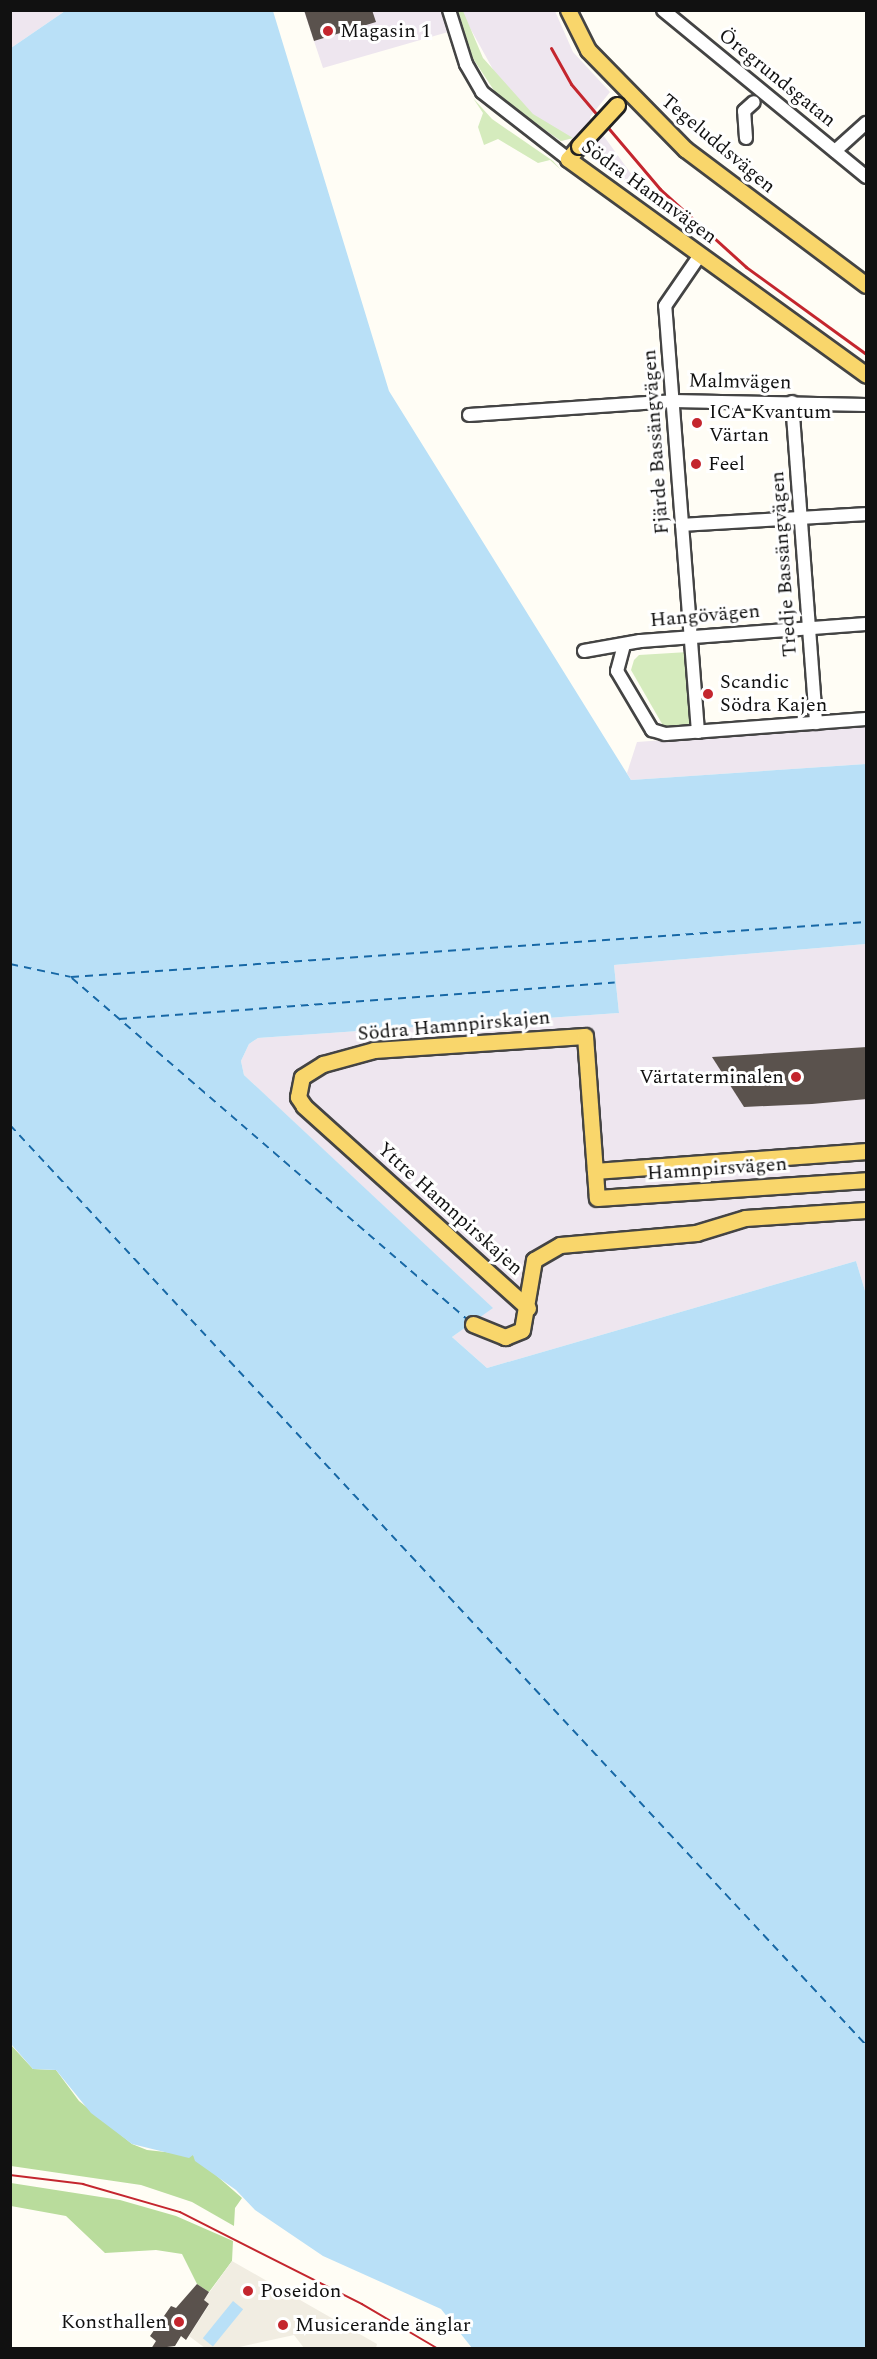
<!DOCTYPE html>
<html>
<head>
<meta charset="utf-8">
<style>
  body { margin:0 }
  #map { position:relative; width:877px; height:2359px; overflow:hidden; background:#fffdf5; font-family:Spectral,serif }
  div>[style] { position:absolute }
  [style*='--x'] { left:calc(var(--x)*1px); top:calc(var(--y)*1px); width:calc(var(--w)*1px); rotate:calc(var(--a)*1deg) }
  .industrial>* { inset:0; background:#eee6ef }
  .green>* { inset:0; background:#d5ebbd }
  .forest>* { inset:0; background:#b9dc9c }
  .plaza>* { inset:0; background:#f1ede2 }
  .water>* { inset:0; background:#b9e0f7; transform-origin:0 0 }
  .ferry>* { height:1.5px; margin-top:-0.75px; transform-origin:0; background:repeating-linear-gradient(90deg,#1768a6 0 8px,transparent 0 14px) }
  .building>* { inset:0; background:#5a524d }
  .roads { filter:drop-shadow(2px 0 #444) drop-shadow(-2px 0 #444) drop-shadow(0 2px #444) drop-shadow(0 -2px #444) }
  .minor>* { height:12px; margin:-6px; padding:0 6px; transform-origin:6px; border-radius:6px; background:#fff }
  .major>* { height:15px; margin:-7.5px; padding:0 7.5px; transform-origin:7.5px; border-radius:7.5px; background:#f9d66b }
  .tram>* { height:1.5px; margin:-0.75px; padding:0 0.75px; transform-origin:0.75px; border-radius:0.75px; background:#c4262e }
  .rail>* { height:3px; margin:-1.5px; padding:0 1.5px; transform-origin:1.5px; border-radius:1.5px; background:#c4262e }
  .bridges { filter:drop-shadow(2px 0 #222) drop-shadow(-2px 0 #222) drop-shadow(0 2px #222) drop-shadow(0 -2px #222) }
  .major-bridge>* { height:15px; margin:-7.5px; padding:0 7.5px; transform-origin:7.5px; border-radius:7.5px; background:#f9d66b }
  .dots>* { width:16px; height:16px; translate:-50% -50%; box-sizing:border-box; border:3px solid #fff; border-radius:50% }
  span { translate:-50% -50%; white-space:nowrap; text-align:center; line-height:1.15; -webkit-text-stroke:6px #fff; paint-order:stroke }
  .poi-label { font-size:20px; color:#111 }
  .left { translate:0 -50%; text-align:left }
  .right { translate:-100% -50%; text-align:right }
  .street-label { font-size:20px; color:#111 }
  .frame { position:absolute; inset:0; border:12px solid #111; pointer-events:none }
</style>
</head>
<body>
<div id="map">
  <div class="industrial">
    <i style="clip-path:polygon(11px 11px,65px 11px,11px 48px)"></i>
    <i style="clip-path:polygon(304px 11px,555px 11px,573px 52px,610px 92px,590px 117px,632px 175px,626px 181px,574px 138px,561px 141px,517px 113px,469px 26px,323px 68px)"></i>
    <i style="clip-path:polygon(866px 725px,866px 764px,631px 780px,627px 773px,637px 742px)"></i>
    <i style="clip-path:polygon(866px 944px,866px 1294px,856px 1261px,487px 1368px,452px 1337px,492px 1308px,244px 1075px,241px 1061px,249px 1044px,258px 1038px,619px 1013px,614px 965px)"></i>
  </div>
  <div class="green">
    <i style="clip-path:polygon(458px 11px,463px 11px,483px 58px,533px 114px,573px 138px,561px 141px,499px 98px,472px 57px)"></i>
    <i style="clip-path:polygon(473px 98px,492px 119px,553px 161px,561px 170px,550px 160px,538px 163px,498px 139px,484px 145px,478px 127px,483px 113px)"></i>
    <i style="clip-path:polygon(688px 652px,694px 725px,665px 729px,631px 670px,634px 660px,639px 655px)"></i>
  </div>
  <div class="forest">
    <i style="clip-path:polygon(10px 2044px,33px 2069px,56px 2070px,79px 2101px,132px 2144px,147px 2150px,193px 2155px,242px 2198px,235px 2208px,234px 2226px,192px 2202px,141px 2185px,11px 2166px)"></i>
    <i style="clip-path:polygon(11px 2183px,120px 2200px,176px 2216px,233px 2241px,232px 2261px,209px 2292px,197px 2284px,182px 2254px,156px 2250px,105px 2253px,66px 2216px,11px 2206px)"></i>
  </div>
  <div class="plaza">
    <i style="clip-path:polygon(232px 2261px,377px 2344px,376px 2348px,304px 2348px,294px 2335px,235px 2348px,205px 2348px,189px 2336px,209px 2305px,204px 2300px)"></i>
  </div>
  <div class="water">
    <i style="clip-path:polygon(65px 11px,273px 11px,389px 391px,631px 780px,866px 764px,866px 944px,614px 965px,619px 1013px,258px 1038px,249px 1044px,241px 1061px,244px 1075px,493px 1308px,452px 1337px,487px 1368px,856px 1261px,866px 1294px,866px 2348px,472px 2348px,441px 2309px,323px 2256px,255px 2210px,236px 2190px,195px 2161px,193px 2155px,189px 2158px,132px 2144px,91px 2113px,56px 2070px,33px 2069px,11px 2044px,11px 48px)"></i>
    <i style="left:233px;top:2301px;width:13px;height:48px;rotate:39deg"></i>
  </div>
  <div class="ferry">
    <i style="--x:10;--y:964;--w:62;--a:12"></i>
    <i style="--x:71;--y:977;--w:797;--a:-3.96"></i>
    <i style="--x:72;--y:978;--w:523;--a:40.82"></i>
    <i style="--x:119;--y:1019;--w:497;--a:-4.2"></i>
    <i style="--x:10;--y:1125;--w:1257;--a:47.06"></i>
  </div>
  <div class="building">
    <i style="clip-path:polygon(304px 10px,372px 10px,376px 22px,314px 41px)"></i>
    <i style="clip-path:polygon(867px 1047px,867px 1099px,812px 1104px,744px 1107px,712px 1057px)"></i>
    <i style="clip-path:polygon(197px 2284px,209px 2292px,204px 2300px,209px 2304px,186px 2340px,181px 2336px,175px 2346px,151px 2349px,156px 2341px,150px 2336px,171px 2306px,176px 2308px)"></i>
  </div>
  <div class="roads">
    <div class="minor">
      <i style="--x:449;--y:10;--w:57;--a:72.5"></i>
      <i style="--x:466;--y:64;--w:32;--a:60"></i>
      <i style="--x:482;--y:92;--w:109;--a:37.9"></i>
      <i style="--x:663;--y:10;--w:263;--a:39.4"></i>
      <i style="--x:746;--y:138;--w:27;--a:-94"></i>
      <i style="--x:744;--y:111;--w:13;--a:-42"></i>
      <i style="--x:835;--y:151;--w:42;--a:-42.1"></i>
      <i style="--x:792;--y:402;--w:322;--a:85.7"></i>
      <i style="--x:469;--y:415;--w:204;--a:-3.9"></i>
      <i style="--x:673;--y:401;--w:193;--a:1.2"></i>
      <i style="--x:682;--y:525;--w:184;--a:-3.4"></i>
      <i style="--x:624;--y:645;--w:27;--a:105"></i>
      <i style="--x:617;--y:671;--w:69;--a:59.3"></i>
      <i style="--x:652;--y:730;--w:14;--a:17"></i>
      <i style="--x:665;--y:734;--w:202;--a:-4.3"></i>
      <i style="--x:584;--y:651;--w:57;--a:-10.1"></i>
      <i style="--x:640;--y:641;--w:227;--a:-4.3"></i>
      <i style="--x:698;--y:732;--w:427;--a:-94.4"></i>
      <i style="--x:665;--y:306;--w:62;--a:-55.5"></i>
    </div>
    <div class="major">
      <i style="--x:568;--y:10;--w:45;--a:63.4"></i>
      <i style="--x:588;--y:50;--w:139;--a:45.6"></i>
      <i style="--x:685;--y:149;--w:226;--a:36.9"></i>
      <i style="--x:579;--y:146;--w:17;--a:130"></i>
      <i style="--x:568;--y:159;--w:368;--a:35.9"></i>
      <i style="--x:595;--y:1171;--w:272;--a:-4.2"></i>
      <i style="--x:528;--y:1308;--w:302;--a:-138"></i>
      <i style="--x:304;--y:1106;--w:11;--a:-124"></i>
      <i style="--x:298;--y:1097;--w:20;--a:-79"></i>
      <i style="--x:302;--y:1077;--w:25;--a:-32"></i>
      <i style="--x:323;--y:1064;--w:53;--a:-15.4"></i>
      <i style="--x:374;--y:1050;--w:211;--a:-3.8"></i>
      <i style="--x:585;--y:1036;--w:162;--a:85.8"></i>
      <i style="--x:597;--y:1198;--w:270;--a:-3.8"></i>
      <i style="--x:473;--y:1324;--w:35;--a:22"></i>
      <i style="--x:505;--y:1337;--w:18;--a:-22"></i>
      <i style="--x:522;--y:1330;--w:71;--a:-80.3"></i>
      <i style="--x:534;--y:1260;--w:30;--a:-30"></i>
      <i style="--x:560;--y:1245;--w:137;--a:-5"></i>
      <i style="--x:696;--y:1233;--w:51;--a:-17"></i>
      <i style="--x:745;--y:1218;--w:121;--a:-3.8"></i>
    </div>
  </div>
  <div class="tram">
    <i style="--x:10;--y:2175;--w:74;--a:7"></i>
    <i style="--x:83;--y:2184;--w:101;--a:16.1"></i>
    <i style="--x:180;--y:2212;--w:204;--a:26.8"></i>
    <i style="--x:362;--y:2304;--w:87;--a:30.4"></i>
  </div>
  <div class="rail">
    <i style="--x:551;--y:48;--w:41;--a:60.9"></i>
    <i style="--x:571;--y:84;--w:138;--a:49.7"></i>
    <i style="--x:660;--y:189;--w:116;--a:42.2"></i>
    <i style="--x:746;--y:267;--w:148;--a:35.9"></i>
  </div>
  <div class="bridges">
    <div class="major-bridge">
      <i style="--x:579;--y:146;--w:56;--a:-47.2"></i>
    </div>
  </div>
  <div class="dots">
    <i style="left:328px;top:31px;background:#c4262e"></i>
    <i style="left:697px;top:423px;background:#c4262e"></i>
    <i style="left:696px;top:464px;background:#c4262e"></i>
    <i style="left:708px;top:694px;background:#c4262e"></i>
    <i style="left:796px;top:1077px;background:#c4262e"></i>
    <i style="left:248px;top:2291px;background:#c4262e"></i>
    <i style="left:179px;top:2322px;background:#c4262e"></i>
    <i style="left:283px;top:2325px;background:#c4262e"></i>
  </div>
  <div class="poi-label">
    <span class="left" style="left:340px;top:31px">Magasin 1</span>
    <span class="left" style="left:709px;top:424px">ICA Kvantum<br>Värtan</span>
    <span class="left" style="left:708px;top:464px">Feel</span>
    <span class="left" style="left:720px;top:694px">Scandic<br>Södra Kajen</span>
    <span class="right" style="left:784px;top:1077px">Värtaterminalen</span>
    <span class="left" style="left:260px;top:2291px">Poseidon</span>
    <span class="right" style="left:167px;top:2322px">Konsthallen</span>
    <span class="left" style="left:295px;top:2325px">Musicerande änglar</span>
  </div>
  <div class="street-label">
    <span style="left:777px;top:78px;rotate:39deg">Öregrundsgatan</span>
    <span style="left:718px;top:144px;rotate:40deg">Tegeluddsvägen</span>
    <span style="left:649px;top:192px;rotate:36deg">Södra Hamnvägen</span>
    <span style="left:740px;top:382px;rotate:1deg">Malmvägen</span>
    <span style="left:656px;top:442px;rotate:-94deg">Fjärde Bassängvägen</span>
    <span style="left:784px;top:564px;rotate:-94deg">Tredje Bassängvägen</span>
    <span style="left:705px;top:616px;rotate:-5deg">Hangövägen</span>
    <span style="left:454px;top:1026px;rotate:-5deg">Södra Hamnpirskajen</span>
    <span style="left:717px;top:1169px;rotate:-4deg">Hamnpirsvägen</span>
    <span style="left:450px;top:1209px;rotate:42deg">Yttre Hamnpirskajen</span>
  </div>
  <div class="frame"></div>
</div>
</body>
</html>
